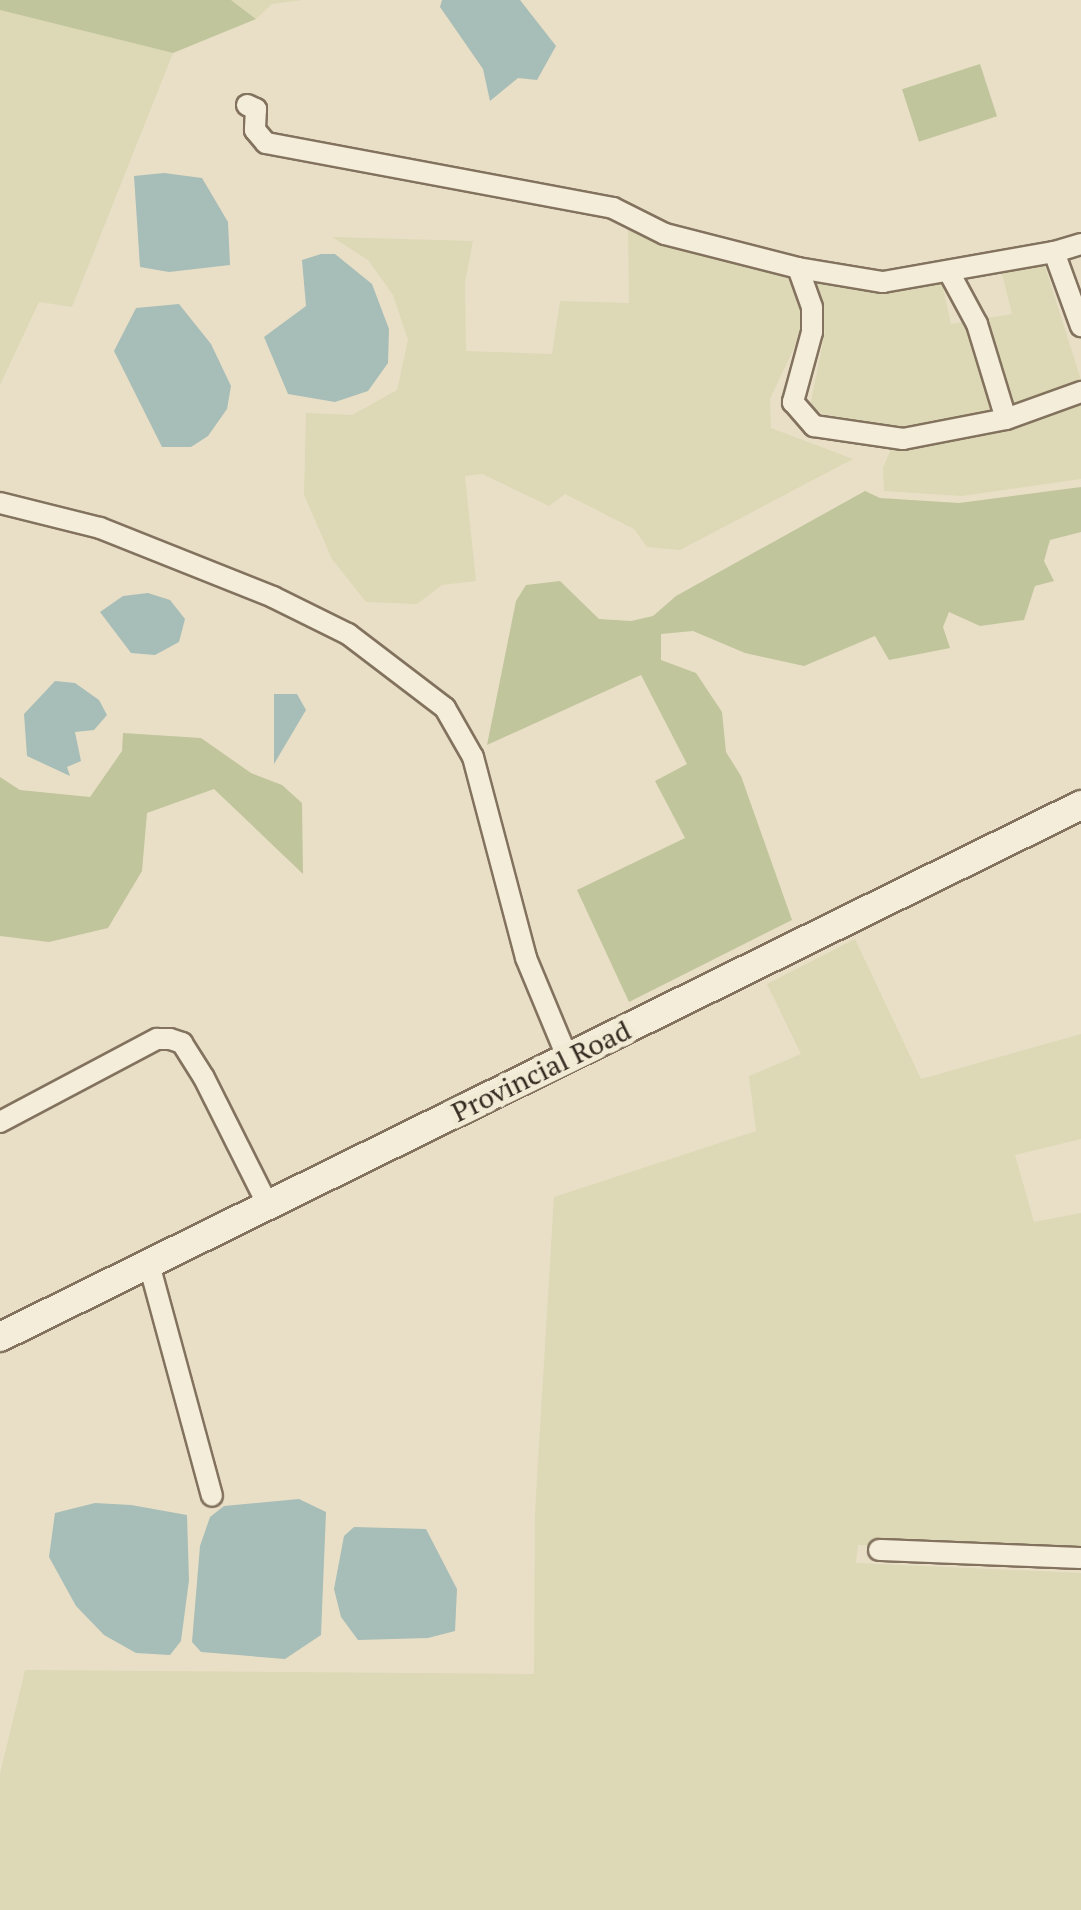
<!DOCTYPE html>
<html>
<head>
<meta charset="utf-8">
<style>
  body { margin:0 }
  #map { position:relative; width:1081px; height:1910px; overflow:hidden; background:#e9dfc7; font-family:"PT Serif",serif }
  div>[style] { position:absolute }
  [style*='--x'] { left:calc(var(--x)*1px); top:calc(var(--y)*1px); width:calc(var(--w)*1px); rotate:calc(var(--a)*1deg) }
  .farmland>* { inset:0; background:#ddd8b5 }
  .green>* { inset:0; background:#c0c59c; transform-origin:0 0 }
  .water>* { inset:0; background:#a7bdb7 }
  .roads { filter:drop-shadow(2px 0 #82725e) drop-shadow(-2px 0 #82725e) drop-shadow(0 2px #82725e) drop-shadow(0 -2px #82725e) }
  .street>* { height:20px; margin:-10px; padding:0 10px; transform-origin:10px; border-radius:10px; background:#f4edd9 }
  .secondary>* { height:28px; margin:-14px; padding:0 14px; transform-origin:14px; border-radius:14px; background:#f4edd9 }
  span { translate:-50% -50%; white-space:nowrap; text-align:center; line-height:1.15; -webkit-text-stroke:10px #f1ead5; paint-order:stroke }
  .street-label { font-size:28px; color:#342a20 }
</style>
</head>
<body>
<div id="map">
  <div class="farmland">
    <i style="clip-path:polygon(231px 0,302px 0,272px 4px,256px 19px)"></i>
    <i style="clip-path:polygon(0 10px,173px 53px,72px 307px,39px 302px,0 385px)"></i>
    <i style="clip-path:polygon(628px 226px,792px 273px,803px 300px,803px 329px,770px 399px,771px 428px,853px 459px,680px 550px,647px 547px,634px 529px,565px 494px,549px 506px,482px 474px,465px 476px,476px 581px,442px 585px,417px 604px,366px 602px,332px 559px,304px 495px,306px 413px,352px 415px,397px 390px,408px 340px,393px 295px,368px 260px,332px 237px,473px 241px,465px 283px,466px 351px,552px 354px,560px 301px,629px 303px)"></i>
    <i style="clip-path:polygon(1044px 263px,1081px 380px,1081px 479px,961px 496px,884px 491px,883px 468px,899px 430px,834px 421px,810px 406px,825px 332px,795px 271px,882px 293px,942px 283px,951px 324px,1012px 314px,1001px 270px)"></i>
    <i style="clip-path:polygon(855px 939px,921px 1079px,1081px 1034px,1081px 1139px,1015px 1155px,1034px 1222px,1081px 1213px,1081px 1555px,858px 1545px,856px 1563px,1081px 1573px,1081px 1910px,0 1910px,0 1774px,25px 1670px,534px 1674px,535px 1511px,554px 1197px,756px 1131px,749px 1076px,801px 1054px,767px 984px)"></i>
  </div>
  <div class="green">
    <i style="clip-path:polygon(0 0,231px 0,256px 19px,173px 53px,0 10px)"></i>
    <i style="left:980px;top:64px;width:55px;height:82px;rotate:72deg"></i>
    <i style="clip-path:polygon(1081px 487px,1081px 532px,1050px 540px,1044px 561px,1054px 581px,1035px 586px,1024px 620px,980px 626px,949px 612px,943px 627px,950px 648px,889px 660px,875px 636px,804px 666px,745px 653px,693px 631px,661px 634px,661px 660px,696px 673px,722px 712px,726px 752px,741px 776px,792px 920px,629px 1002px,577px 890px,685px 838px,655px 781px,687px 764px,641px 675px,487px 745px,516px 601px,526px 585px,560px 581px,599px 619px,631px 621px,653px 616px,676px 596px,865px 491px,880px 498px,959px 503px)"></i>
    <i style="clip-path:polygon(123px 733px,201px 738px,251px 773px,282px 785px,302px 803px,303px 874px,214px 789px,147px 813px,142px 871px,108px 928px,49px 942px,0 936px,0 777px,20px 790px,90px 797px,122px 751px)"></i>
  </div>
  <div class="water">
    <i style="clip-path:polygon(442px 0,520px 0,556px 46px,537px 80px,518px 78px,490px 101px,483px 69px,440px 7px)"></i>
    <i style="clip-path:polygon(164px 173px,202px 178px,228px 222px,230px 265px,169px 272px,140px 267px,134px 176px)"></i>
    <i style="clip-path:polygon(321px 254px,335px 254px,372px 284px,389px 329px,388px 363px,368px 391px,335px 402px,288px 394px,264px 337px,306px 306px,302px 260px)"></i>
    <i style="clip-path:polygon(179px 304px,211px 344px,231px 386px,227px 409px,208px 436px,191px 447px,162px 447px,114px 351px,136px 308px)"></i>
    <i style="clip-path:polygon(148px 593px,170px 600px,185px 619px,179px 642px,155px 655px,131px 653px,100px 612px,123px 596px)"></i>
    <i style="clip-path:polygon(55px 681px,75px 683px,99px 700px,107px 715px,94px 730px,75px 732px,81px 761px,67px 767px,70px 776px,27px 756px,24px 714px)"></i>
    <i style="clip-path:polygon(274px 694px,297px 694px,306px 710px,274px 764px)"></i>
    <i style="clip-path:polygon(299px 1499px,326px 1512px,321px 1635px,285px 1659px,201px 1652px,192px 1642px,200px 1546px,210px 1517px,224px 1506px)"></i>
    <i style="clip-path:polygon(131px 1505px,187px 1515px,189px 1580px,181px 1641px,170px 1655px,136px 1653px,104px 1635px,76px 1606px,49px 1557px,55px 1513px,95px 1503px)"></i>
    <i style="clip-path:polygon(354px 1527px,426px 1529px,457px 1589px,455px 1631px,428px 1638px,358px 1640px,341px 1617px,334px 1589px,344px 1536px)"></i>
  </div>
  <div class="roads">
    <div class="street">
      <i style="--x:247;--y:105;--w:10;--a:24"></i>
      <i style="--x:256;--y:109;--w:21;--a:93"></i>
      <i style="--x:255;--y:130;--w:17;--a:50"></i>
      <i style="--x:266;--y:143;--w:353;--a:10.6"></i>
      <i style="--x:613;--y:208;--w:58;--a:26.6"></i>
      <i style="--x:665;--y:234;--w:137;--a:14.3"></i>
      <i style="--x:798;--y:268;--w:86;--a:9.4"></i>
      <i style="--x:883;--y:282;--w:174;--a:-10"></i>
      <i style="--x:1081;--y:244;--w:28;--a:163"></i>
      <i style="--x:1054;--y:252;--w:79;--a:70"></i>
      <i style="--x:798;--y:268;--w:41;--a:70.3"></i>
      <i style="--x:812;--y:307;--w:25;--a:90"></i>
      <i style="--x:812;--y:332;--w:73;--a:105.2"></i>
      <i style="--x:793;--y:402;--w:32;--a:49"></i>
      <i style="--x:814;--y:426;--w:90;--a:8.3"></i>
      <i style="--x:903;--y:439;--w:105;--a:-11"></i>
      <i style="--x:1006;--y:419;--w:80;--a:-19.8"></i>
      <i style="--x:950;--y:274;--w:57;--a:61.6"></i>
      <i style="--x:977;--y:324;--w:99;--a:73"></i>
      <i style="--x:0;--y:503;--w:103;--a:14"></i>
      <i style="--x:100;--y:528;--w:186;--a:21.7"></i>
      <i style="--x:273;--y:597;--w:84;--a:26.3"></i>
      <i style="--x:348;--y:634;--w:122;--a:37.3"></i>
      <i style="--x:445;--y:708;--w:56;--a:60.3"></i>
      <i style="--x:473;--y:757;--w:208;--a:75.2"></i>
      <i style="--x:526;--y:958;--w:109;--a:67.4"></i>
      <i style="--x:0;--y:1122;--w:178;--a:-27.9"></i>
      <i style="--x:157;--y:1039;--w:13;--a:0"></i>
      <i style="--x:170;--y:1039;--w:13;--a:18"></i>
      <i style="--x:182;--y:1043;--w:41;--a:57.8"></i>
      <i style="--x:204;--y:1078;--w:142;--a:63.3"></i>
      <i style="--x:149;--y:1264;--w:240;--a:74.8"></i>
      <i style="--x:879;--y:1550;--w:202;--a:2.3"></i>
    </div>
    <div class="secondary">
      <i style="--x:0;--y:1337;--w:1205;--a:-26.2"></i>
    </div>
  </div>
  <div class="street-label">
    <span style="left:541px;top:1071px;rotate:-26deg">Provincial Road</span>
  </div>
</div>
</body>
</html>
